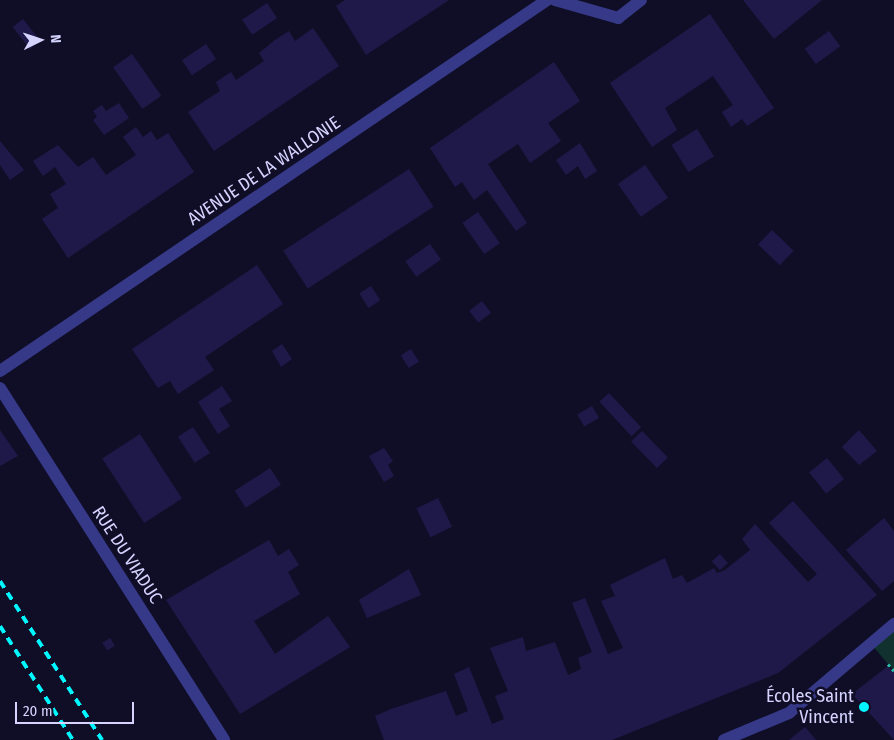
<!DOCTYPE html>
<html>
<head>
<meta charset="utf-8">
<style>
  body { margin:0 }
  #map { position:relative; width:894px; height:740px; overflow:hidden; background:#100e27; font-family:"Fira Sans Condensed",sans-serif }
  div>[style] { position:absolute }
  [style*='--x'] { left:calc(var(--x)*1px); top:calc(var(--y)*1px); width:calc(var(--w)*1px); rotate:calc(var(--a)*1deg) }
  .green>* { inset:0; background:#11312e }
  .building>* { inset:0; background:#1f1949; transform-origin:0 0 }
  .path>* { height:3px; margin-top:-1.5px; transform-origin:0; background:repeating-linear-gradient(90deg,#29beaa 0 2.5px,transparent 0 6.5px) }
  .street>* { height:12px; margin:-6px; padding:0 6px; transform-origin:6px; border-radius:6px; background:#363988 }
  .rail>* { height:4px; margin-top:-2px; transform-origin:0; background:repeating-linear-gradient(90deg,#00f7ff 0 8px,transparent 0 14px) }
  .dots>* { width:14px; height:14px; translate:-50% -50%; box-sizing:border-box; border:2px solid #100e27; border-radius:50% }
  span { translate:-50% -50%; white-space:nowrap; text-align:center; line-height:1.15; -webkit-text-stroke:5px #100e27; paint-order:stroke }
  .street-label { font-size:18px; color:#d5d4ff }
  .poi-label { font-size:18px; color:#d5d4ff }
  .right { translate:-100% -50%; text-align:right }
  .north { position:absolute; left:15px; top:15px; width:50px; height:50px; -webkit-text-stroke:4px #100e27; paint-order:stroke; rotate:86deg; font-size:14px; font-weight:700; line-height:20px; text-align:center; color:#d5d4ff }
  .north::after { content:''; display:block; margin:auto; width:18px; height:22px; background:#d5d4ff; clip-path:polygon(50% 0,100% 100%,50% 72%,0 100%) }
  .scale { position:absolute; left:15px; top:702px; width:119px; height:22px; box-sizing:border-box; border:2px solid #d5d4ff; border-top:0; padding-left:6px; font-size:15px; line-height:18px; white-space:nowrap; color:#d5d4ff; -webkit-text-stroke:4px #100e27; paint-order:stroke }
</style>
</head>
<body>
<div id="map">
  <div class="green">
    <i style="clip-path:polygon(894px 624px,894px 671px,871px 644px)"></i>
  </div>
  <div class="building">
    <i style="clip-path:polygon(345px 0,449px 0,366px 55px,336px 6px)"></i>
    <i style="clip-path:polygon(743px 0,822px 0,774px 39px)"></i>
    <i style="left:267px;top:3px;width:18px;height:30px;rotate:56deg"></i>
    <i style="clip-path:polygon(710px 14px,774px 108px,747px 126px,742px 119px,731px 127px,722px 112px,733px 105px,713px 76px,665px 108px,677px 130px,652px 147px,610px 83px)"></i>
    <i style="left:23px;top:19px;width:28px;height:13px;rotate:52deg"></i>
    <i style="clip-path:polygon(313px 28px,339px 66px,214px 151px,188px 112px,220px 91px,216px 82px,231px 72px,236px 80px,264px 61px,259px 53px,275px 40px,289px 31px,295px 41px)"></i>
    <i style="left:829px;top:31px;width:19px;height:30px;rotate:54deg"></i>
    <i style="left:206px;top:44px;width:18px;height:29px;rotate:56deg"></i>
    <i style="left:132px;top:54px;width:51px;height:23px;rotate:55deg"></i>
    <i style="clip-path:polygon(554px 62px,580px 101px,548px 123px,561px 141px,530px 163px,518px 144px,488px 164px,527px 223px,516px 231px,487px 190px,474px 200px,462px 182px,455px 187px,430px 148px)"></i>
    <i style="clip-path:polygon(119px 103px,129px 118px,104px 135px,93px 120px,97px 117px,93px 111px,102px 105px,106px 111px)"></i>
    <i style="clip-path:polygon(136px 127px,143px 137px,151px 131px,157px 140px,168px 133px,194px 172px,68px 258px,42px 219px,58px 208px,50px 194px,66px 184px,55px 167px,43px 176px,33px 161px,58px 145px,78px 167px,93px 157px,106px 175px,136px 155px,123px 137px)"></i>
    <i style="left:697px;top:129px;width:32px;height:30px;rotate:58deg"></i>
    <i style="clip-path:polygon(0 141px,24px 170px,10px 180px,0 165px)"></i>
    <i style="clip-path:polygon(580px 143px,597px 171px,585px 179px,578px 166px,566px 175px,556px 160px)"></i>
    <i style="left:645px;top:165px;width:40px;height:33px;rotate:55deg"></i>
    <i style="left:409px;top:169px;width:45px;height:150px;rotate:57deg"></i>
    <i style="left:478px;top:212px;width:38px;height:19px;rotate:55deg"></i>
    <i style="left:772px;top:230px;width:30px;height:20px;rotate:44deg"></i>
    <i style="left:430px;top:244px;width:19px;height:30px;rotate:55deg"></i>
    <i style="clip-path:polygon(257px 265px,283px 304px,205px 357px,214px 370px,178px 394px,170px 381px,158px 388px,132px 349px)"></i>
    <i style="left:371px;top:286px;width:17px;height:14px;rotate:57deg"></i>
    <i style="left:482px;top:301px;width:15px;height:16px;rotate:53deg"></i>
    <i style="clip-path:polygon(282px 344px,292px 359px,281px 367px,272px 351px)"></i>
    <i style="left:411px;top:349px;width:15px;height:12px;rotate:58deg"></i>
    <i style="clip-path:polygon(222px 386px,232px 401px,219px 409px,230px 426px,218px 434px,198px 402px)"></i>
    <i style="left:609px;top:393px;width:47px;height:13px;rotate:47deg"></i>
    <i style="left:592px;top:406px;width:14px;height:17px;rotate:60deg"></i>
    <i style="left:193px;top:427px;width:31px;height:18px;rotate:57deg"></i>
    <i style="clip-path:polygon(0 430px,18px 456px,0 466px)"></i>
    <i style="clip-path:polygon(859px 430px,877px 451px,859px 465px,842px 447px)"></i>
    <i style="left:642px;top:431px;width:37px;height:15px;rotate:46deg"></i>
    <i style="left:140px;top:434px;width:77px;height:45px;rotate:57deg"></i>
    <i style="clip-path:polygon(384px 448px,393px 461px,388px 465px,394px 476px,384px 482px,369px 456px)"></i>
    <i style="left:827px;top:458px;width:27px;height:23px;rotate:51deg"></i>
    <i style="left:270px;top:468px;width:20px;height:42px;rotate:57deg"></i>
    <i style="left:438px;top:498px;width:32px;height:24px;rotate:64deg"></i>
    <i style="clip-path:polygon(793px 501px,877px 595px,778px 673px,612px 740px,384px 740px,375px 716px,391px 709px,446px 691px,456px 716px,468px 711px,454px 674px,469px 667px,492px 724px,504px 719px,495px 696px,508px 691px,490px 648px,523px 637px,526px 651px,555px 642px,568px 675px,581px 669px,578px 658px,592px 652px,572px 603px,585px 598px,608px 654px,623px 648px,601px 601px,615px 596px,610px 585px,665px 558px,673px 579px,682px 575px,687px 583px,714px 568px,717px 573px,725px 570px,750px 550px,742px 539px,755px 524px,808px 582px,817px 574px,769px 523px)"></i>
    <i style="clip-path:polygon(884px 518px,894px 531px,894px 581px,882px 591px,846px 550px)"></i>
    <i style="clip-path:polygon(269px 540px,278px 556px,289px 549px,299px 565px,288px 572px,300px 594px,254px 621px,275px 654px,328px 616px,350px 647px,240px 714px,166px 600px)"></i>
    <i style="left:720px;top:554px;width:12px;height:11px;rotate:48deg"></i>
    <i style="clip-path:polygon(409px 569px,421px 595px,367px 618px,359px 600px)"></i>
    <i style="left:110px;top:638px;width:9px;height:9px;rotate:58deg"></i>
    <i style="clip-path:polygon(888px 666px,894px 673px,894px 740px,852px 694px)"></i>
    <i style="clip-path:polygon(805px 727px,816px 740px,789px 740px)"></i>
  </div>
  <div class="path">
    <i style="--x:888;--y:664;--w:9;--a:49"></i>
  </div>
  <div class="street">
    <i style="--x:555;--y:0;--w:66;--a:15.9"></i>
    <i style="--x:618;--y:18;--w:29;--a:-38"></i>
    <i style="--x:0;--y:371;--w:661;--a:-34.15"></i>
    <i style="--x:0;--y:388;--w:417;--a:57.5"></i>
    <i style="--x:724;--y:740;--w:70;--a:-22.6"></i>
    <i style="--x:789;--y:713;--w:138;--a:-40.3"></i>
  </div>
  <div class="rail">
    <i style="--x:0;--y:581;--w:189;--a:57.3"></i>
    <i style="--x:0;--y:626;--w:135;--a:57.4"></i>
  </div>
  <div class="dots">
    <i style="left:864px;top:707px;background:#00f7ff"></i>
  </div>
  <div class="street-label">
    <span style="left:264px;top:171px;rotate:-34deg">AVENUE DE LA WALLONIE</span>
    <span style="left:127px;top:555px;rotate:57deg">RUE DU VIADUC</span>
  </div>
  <div class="poi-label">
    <span class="right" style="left:854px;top:707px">Écoles Saint<br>Vincent</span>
  </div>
  <div class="north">N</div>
  <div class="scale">20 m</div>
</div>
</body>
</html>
